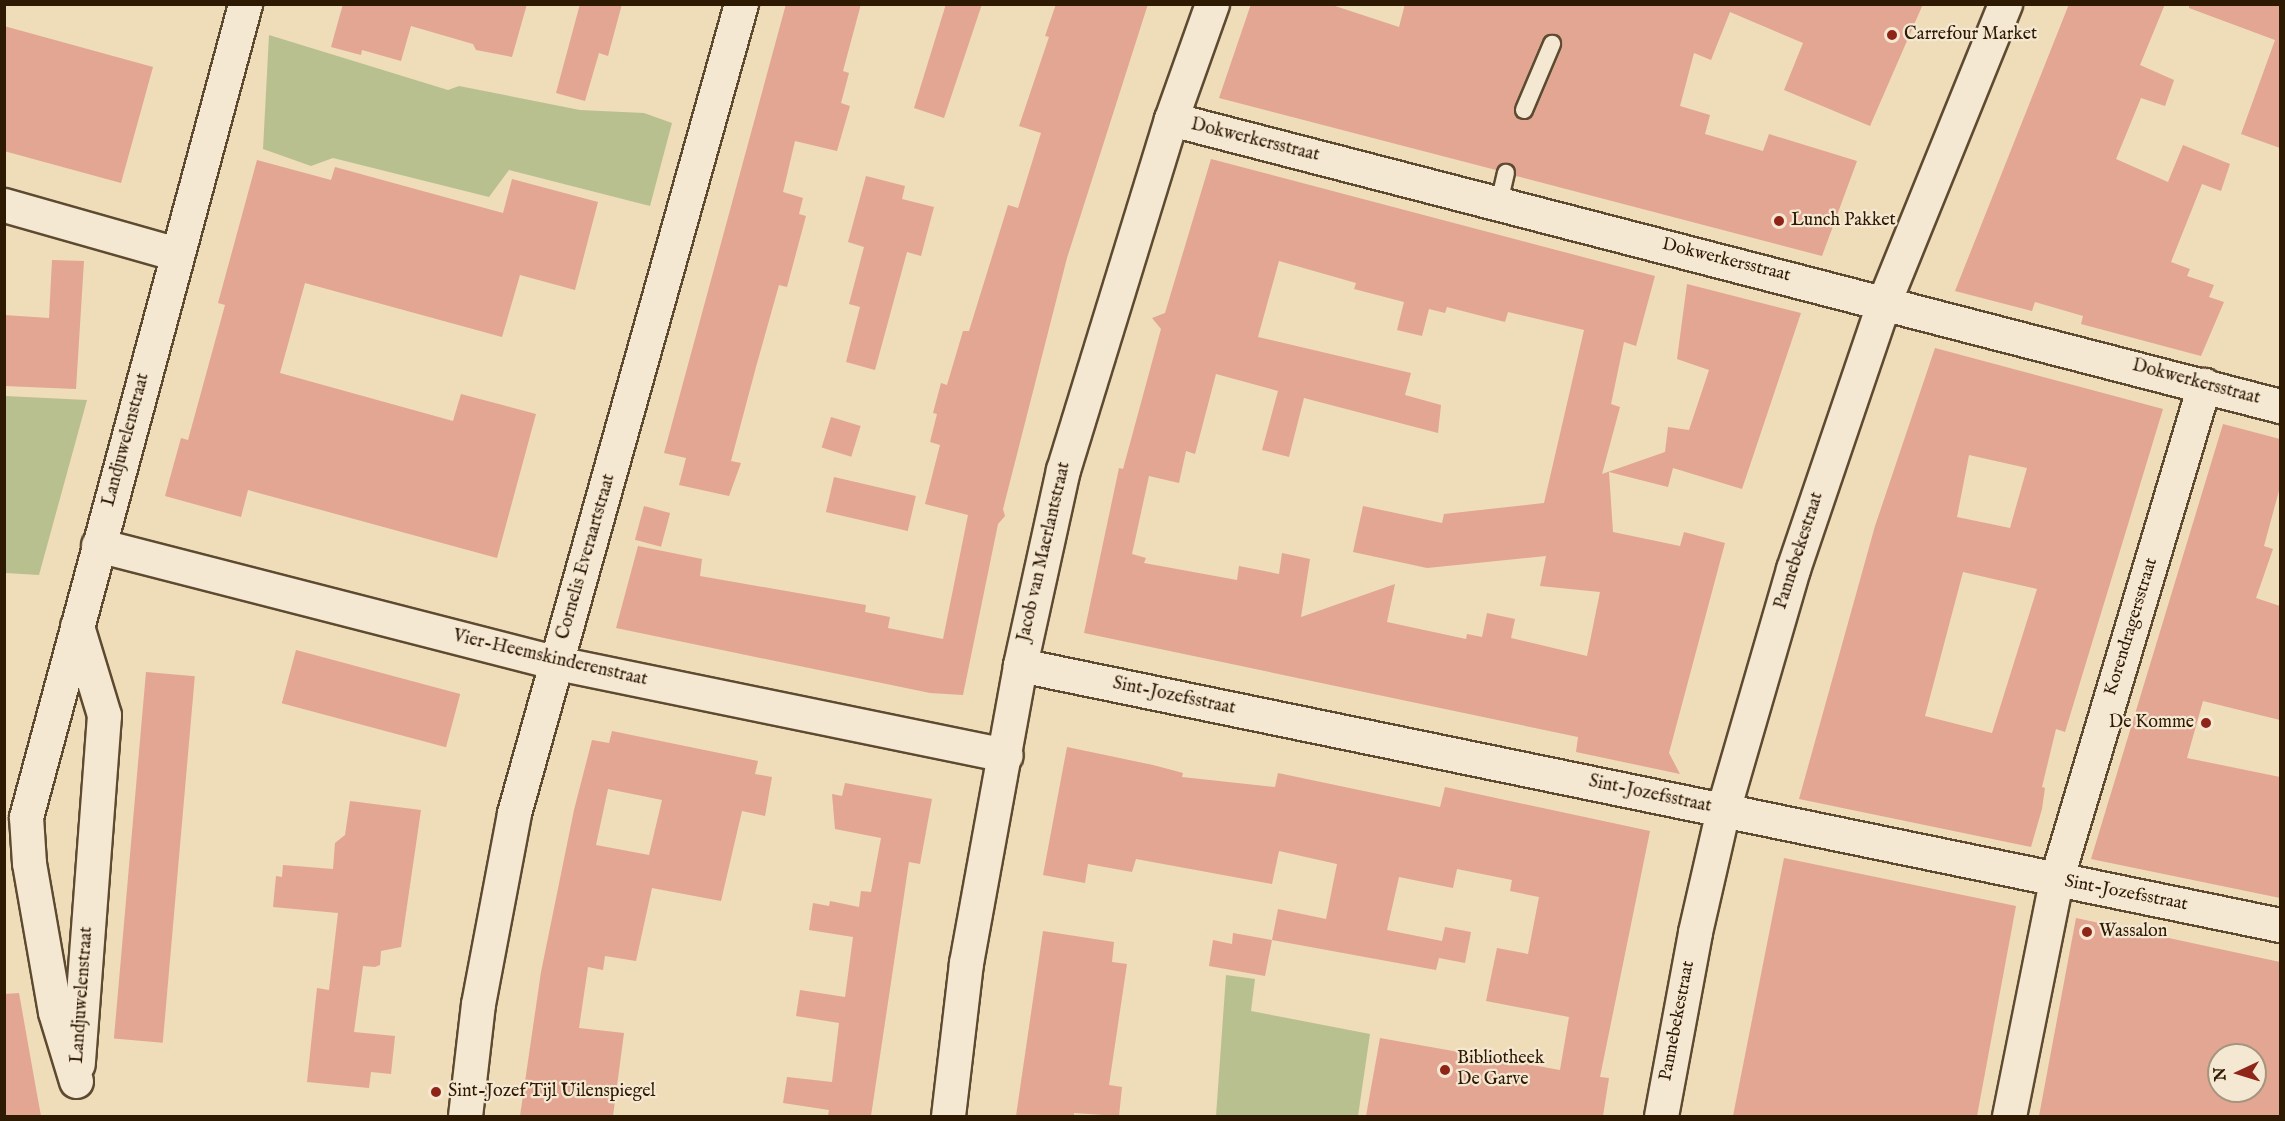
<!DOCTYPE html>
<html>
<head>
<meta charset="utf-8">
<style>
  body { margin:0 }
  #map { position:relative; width:2285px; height:1121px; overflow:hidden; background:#efdcb9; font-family:"IM FELL English",serif }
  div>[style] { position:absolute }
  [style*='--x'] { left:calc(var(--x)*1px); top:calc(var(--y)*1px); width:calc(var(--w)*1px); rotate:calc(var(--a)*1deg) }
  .green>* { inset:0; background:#b9c08f }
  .building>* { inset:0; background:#e2a693; transform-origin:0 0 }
  .roads { filter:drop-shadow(2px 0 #5e4a30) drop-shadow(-2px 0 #5e4a30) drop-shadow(0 2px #5e4a30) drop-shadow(0 -2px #5e4a30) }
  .lane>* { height:16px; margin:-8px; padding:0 8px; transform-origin:8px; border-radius:8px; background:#f5e8d2 }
  .street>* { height:33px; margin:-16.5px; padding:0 16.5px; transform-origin:16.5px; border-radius:16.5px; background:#f5e8d2 }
  .dots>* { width:16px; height:16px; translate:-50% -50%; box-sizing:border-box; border:3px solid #f5e8d2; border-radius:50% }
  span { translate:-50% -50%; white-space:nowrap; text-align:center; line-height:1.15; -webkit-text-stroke:4.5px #f5e8d2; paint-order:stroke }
  .poi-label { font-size:18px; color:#2e1903 }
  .left { translate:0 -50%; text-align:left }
  .right { translate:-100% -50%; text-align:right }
  .street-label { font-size:18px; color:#2e1903 }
  .frame { position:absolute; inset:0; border:6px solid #2e1903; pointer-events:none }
  .north { position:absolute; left:2207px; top:1043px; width:60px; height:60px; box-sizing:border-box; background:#f5e8d2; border:2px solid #a5957f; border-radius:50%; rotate:266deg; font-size:16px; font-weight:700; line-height:24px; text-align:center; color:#2e1903 }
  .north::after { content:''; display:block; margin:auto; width:21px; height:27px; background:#8f2418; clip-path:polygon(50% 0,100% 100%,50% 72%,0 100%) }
</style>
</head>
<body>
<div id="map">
  <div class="green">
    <i style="clip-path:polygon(269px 35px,448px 90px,459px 86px,580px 110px,644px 113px,672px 123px,650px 206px,509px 170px,489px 197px,333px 158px,311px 166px,263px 149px)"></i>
    <i style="clip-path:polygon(5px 396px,87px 400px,39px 575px,5px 573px)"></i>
    <i style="clip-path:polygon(1226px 975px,1255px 979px,1251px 1011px,1370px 1034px,1358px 1116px,1216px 1116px)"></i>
  </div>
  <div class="building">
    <i style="clip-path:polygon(343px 4px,527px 4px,512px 57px,476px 50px,473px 44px,411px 26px,401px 61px,362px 50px,361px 55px,331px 47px)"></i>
    <i style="clip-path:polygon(580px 4px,622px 4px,608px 56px,599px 53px,585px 101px,556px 93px)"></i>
    <i style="clip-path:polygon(786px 4px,861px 4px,843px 71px,849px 73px,841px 103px,850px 106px,837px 151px,795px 141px,783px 192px,803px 198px,799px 214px,806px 216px,787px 287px,779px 285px,756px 367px,731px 461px,741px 463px,729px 496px,679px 485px,686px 458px,664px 453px)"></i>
    <i style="clip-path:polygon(946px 4px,982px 4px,944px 118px,914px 108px)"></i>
    <i style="clip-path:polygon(1056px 4px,1148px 4px,1067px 258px,1003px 509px,1005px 516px,998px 524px,963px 695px,930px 693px,616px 628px,638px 546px,702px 559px,700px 576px,866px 605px,865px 612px,890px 617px,888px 628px,943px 639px,968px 515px,925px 504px,940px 445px,930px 442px,937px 414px,933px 413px,941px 383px,947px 385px,963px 331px,969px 331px,1008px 205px,1018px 208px,1041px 133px,1019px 126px,1049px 37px,1045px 36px)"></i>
    <i style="clip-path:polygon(evenodd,1251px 4px,1329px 4px,1399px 27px,1405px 4px,1923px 4px,1870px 126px,1784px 90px,1803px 43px,1730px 12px,1711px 60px,1694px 53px,1680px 106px,1710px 115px,1705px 134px,1763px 151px,1769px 134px,1857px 161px,1822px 256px,1516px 176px,1509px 163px,1502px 163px,1496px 170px,1219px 98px,1251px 4px,1556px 34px,1561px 38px,1562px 48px,1534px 114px,1520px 120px,1515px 116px,1514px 106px,1542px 40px,1556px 34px)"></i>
    <i style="clip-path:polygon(2069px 4px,2165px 4px,2140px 65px,2174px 80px,2165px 106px,2141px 98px,2116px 159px,2168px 182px,2183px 145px,2230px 164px,2221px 191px,2202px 184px,2171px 262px,2190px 269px,2187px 276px,2214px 285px,2209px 297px,2224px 302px,2201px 356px,2081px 324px,2083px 316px,2035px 302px,2032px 311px,1955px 291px)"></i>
    <i style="clip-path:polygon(2189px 4px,2280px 4px,2280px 148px,2241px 134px,2275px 40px,2189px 8px)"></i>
    <i style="clip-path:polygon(4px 26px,153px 67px,121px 183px,4px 151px)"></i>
    <i style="clip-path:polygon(evenodd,1211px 159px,1655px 276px,1636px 346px,1624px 342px,1611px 404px,1620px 407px,1602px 474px,1665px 452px,1668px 427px,1689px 430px,1709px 370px,1677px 359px,1687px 284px,1801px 313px,1742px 489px,1673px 468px,1668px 487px,1609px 472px,1613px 532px,1680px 546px,1684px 532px,1725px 543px,1669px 753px,1680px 774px,1576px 752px,1578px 737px,1084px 633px,1119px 468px,1123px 469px,1161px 329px,1152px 318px,1165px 313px,1211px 159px,1279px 261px,1356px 283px,1354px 289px,1404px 302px,1397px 330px,1422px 336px,1429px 309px,1445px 313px,1447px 307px,1505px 322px,1508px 312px,1584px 330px,1544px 503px,1444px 514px,1442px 523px,1363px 506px,1353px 552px,1427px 568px,1546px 556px,1540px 586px,1600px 592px,1587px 656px,1511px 638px,1515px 619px,1487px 613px,1482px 637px,1467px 634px,1466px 639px,1387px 622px,1395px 584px,1301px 617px,1310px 559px,1282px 553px,1279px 574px,1239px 566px,1237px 580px,1144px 563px,1146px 558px,1132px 554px,1149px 476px,1179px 483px,1186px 451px,1195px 454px,1216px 374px,1278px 391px,1262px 450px,1289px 457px,1304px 398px,1438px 433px,1441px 405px,1405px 395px,1411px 373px,1258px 337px,1279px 261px)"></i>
    <i style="clip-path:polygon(257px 160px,331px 180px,335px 167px,503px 213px,512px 179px,598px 202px,575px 290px,520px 275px,502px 337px,305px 283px,280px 373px,453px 421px,461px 394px,536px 414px,497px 558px,248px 490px,241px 517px,165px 496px,181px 438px,188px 440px,225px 305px,218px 303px)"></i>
    <i style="clip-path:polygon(866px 176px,905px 186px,902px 199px,934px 207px,921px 256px,907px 252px,875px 370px,846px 362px,860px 307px,849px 304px,864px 247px,848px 242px)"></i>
    <i style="clip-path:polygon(52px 260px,84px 261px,76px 389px,4px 386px,4px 315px,49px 318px)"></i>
    <i style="clip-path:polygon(evenodd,1935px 348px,2163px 409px,2065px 732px,2056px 729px,2042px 787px,2045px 788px,2042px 809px,2031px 847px,1799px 799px,1875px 526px,1935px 348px,1969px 455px,2027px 468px,2010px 528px,1957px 517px,1969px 455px,1935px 348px,1963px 572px,2037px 589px,1992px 733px,1925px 716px,1963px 572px)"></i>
    <i style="left:831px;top:417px;width:31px;height:32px;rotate:17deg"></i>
    <i style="clip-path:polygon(2223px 424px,2280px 439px,2280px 487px,2264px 546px,2273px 549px,2256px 598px,2280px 606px,2280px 720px,2203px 701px,2187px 758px,2280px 777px,2280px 898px,2091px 859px)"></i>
    <i style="left:834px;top:477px;width:84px;height:36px;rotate:13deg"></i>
    <i style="left:644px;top:506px;width:27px;height:35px;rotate:15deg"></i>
    <i style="left:296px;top:650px;width:170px;height:55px;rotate:15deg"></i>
    <i style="left:146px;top:672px;width:49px;height:368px;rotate:5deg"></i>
    <i style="clip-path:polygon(evenodd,612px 731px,758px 761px,755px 774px,772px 777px,765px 816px,742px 811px,721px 901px,652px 888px,636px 961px,605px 956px,603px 970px,588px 967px,579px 1028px,624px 1033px,613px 1116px,520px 1116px,541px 972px,574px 810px,592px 740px,609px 743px,612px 731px,608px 789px,662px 800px,649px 855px,596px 845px,608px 789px)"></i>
    <i style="clip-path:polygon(1067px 747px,1153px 765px,1183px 773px,1182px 777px,1275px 787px,1278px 773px,1440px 807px,1445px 787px,1650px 831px,1600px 1077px,1609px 1078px,1603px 1116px,1366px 1116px,1380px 1038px,1560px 1070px,1569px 1017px,1486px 1001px,1497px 948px,1528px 954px,1539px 897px,1510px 891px,1512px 880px,1457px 869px,1453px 888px,1399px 877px,1387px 930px,1442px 941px,1445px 927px,1471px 932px,1465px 963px,1439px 958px,1436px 970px,1272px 940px,1278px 909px,1326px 919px,1337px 864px,1279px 851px,1272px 884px,1136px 859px,1132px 872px,1088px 864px,1085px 883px,1043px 875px)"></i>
    <i style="clip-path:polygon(845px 783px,932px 799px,920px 864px,909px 862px,871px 1116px,828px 1116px,829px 1110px,783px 1103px,787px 1077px,832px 1082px,839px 1023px,796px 1016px,800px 990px,845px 997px,853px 937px,809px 930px,813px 903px,829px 906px,830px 901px,859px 907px,861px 891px,871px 892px,881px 838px,835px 829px,832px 794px,842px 796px)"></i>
    <i style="clip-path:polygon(350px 801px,421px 810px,401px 947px,381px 951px,380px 965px,375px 967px,363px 966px,354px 1032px,395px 1036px,391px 1074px,371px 1072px,369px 1088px,307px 1082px,317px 988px,329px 990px,338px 913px,273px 907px,276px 876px,282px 877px,283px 865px,333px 869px,335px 843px,345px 835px)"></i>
    <i style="clip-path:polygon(1784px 858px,2016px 906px,1977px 1116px,1733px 1116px)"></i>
    <i style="clip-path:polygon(evenodd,2076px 918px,2280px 962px,2280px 1116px,2039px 1116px,2076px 918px,2219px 1055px,2255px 1055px,2255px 1091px,2219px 1091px,2219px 1055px)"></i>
    <i style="clip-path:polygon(1043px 931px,1114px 942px,1112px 962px,1127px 964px,1109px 1085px,1122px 1087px,1119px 1116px,1074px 1113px,1074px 1116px,1016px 1116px)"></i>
    <i style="clip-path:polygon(1233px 933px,1272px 940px,1265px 976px,1209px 966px,1213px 940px,1232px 944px)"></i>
    <i style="clip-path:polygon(19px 993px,35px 1083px,41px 1116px,4px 1116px,4px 994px)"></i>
  </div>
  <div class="roads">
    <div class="lane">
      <i style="--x:1524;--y:110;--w:72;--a:-67"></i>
      <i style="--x:1499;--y:203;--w:31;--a:-77"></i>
    </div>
    <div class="street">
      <i style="--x:1171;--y:119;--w:1146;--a:14.51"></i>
      <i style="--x:4;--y:205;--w:180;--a:15.8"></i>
      <i style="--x:98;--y:545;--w:474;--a:14.4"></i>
      <i style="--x:557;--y:663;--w:458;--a:11.6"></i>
      <i style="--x:77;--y:626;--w:93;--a:73.1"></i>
      <i style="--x:104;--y:715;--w:350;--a:94.3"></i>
      <i style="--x:1020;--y:665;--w:1287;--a:11.66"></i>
      <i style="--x:76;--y:1081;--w:72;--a:-106.9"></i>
      <i style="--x:55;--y:1012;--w:151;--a:-99.9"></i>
      <i style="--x:29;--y:863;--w:46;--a:-93.7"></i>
      <i style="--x:26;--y:817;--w:842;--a:-74.92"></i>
      <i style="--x:465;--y:1116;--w:113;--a:-83.4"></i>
      <i style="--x:478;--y:1004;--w:194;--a:-79.3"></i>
      <i style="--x:514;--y:813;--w:840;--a:-74.33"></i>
      <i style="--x:948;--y:1116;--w:154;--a:-83.3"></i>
      <i style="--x:966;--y:963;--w:303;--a:-79.7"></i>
      <i style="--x:1020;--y:665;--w:200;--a:-77.6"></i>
      <i style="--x:1063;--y:470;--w:367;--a:-72.9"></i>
      <i style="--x:1171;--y:119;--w:122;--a:-70.4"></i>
      <i style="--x:1661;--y:1116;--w:187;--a:-79.5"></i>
      <i style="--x:1695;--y:932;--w:125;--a:-77.1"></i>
      <i style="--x:1723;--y:810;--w:251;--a:-73.8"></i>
      <i style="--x:1793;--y:569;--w:282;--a:-71.2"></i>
      <i style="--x:1884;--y:302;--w:322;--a:-67.9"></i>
      <i style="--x:2009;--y:1116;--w:241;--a:-78.7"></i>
      <i style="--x:2056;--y:880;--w:517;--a:-73.35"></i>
    </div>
  </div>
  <div class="dots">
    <i style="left:1892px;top:35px;background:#8f2418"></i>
    <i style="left:1779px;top:221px;background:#8f2418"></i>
    <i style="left:2206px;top:723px;background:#8f2418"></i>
    <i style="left:2087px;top:932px;background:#8f2418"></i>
    <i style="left:1445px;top:1070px;background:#8f2418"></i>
    <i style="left:436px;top:1092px;background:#8f2418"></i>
  </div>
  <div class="poi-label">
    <span class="left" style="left:1904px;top:35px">Carrefour Market</span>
    <span class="left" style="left:1791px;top:221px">Lunch Pakket</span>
    <span class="right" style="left:2194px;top:723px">De Komme</span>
    <span class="left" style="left:2099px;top:932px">Wassalon</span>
    <span class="left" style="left:1457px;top:1070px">Bibliotheek<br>De Garve</span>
    <span class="left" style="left:448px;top:1092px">Sint-Jozef Tijl Uilenspiegel</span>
  </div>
  <div class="street-label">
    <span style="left:1255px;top:141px;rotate:14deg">Dokwerkersstraat</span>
    <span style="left:1726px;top:261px;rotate:14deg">Dokwerkersstraat</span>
    <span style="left:2196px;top:383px;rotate:15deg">Dokwerkersstraat</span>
    <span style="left:127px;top:440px;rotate:-75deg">Landjuwelenstraat</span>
    <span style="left:1800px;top:551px;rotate:-72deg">Pannebekestraat</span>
    <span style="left:1045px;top:552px;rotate:-77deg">Jacob van Maerlantstraat</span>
    <span style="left:587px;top:557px;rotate:-74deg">Cornelis Everaartstraat</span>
    <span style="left:2132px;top:627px;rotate:-73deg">Korendragersstraat</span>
    <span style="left:550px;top:659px;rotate:13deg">Vier-Heemskinderenstraat</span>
    <span style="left:1174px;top:697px;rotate:12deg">Sint-Jozefsstraat</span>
    <span style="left:1650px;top:795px;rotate:12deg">Sint-Jozefsstraat</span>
    <span style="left:2126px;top:894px;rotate:11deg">Sint-Jozefsstraat</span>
    <span style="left:83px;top:995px;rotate:-86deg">Landjuwelenstraat</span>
    <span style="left:1678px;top:1021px;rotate:-79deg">Pannebekestraat</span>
  </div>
  <div class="frame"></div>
  <div class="north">N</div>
</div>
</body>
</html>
